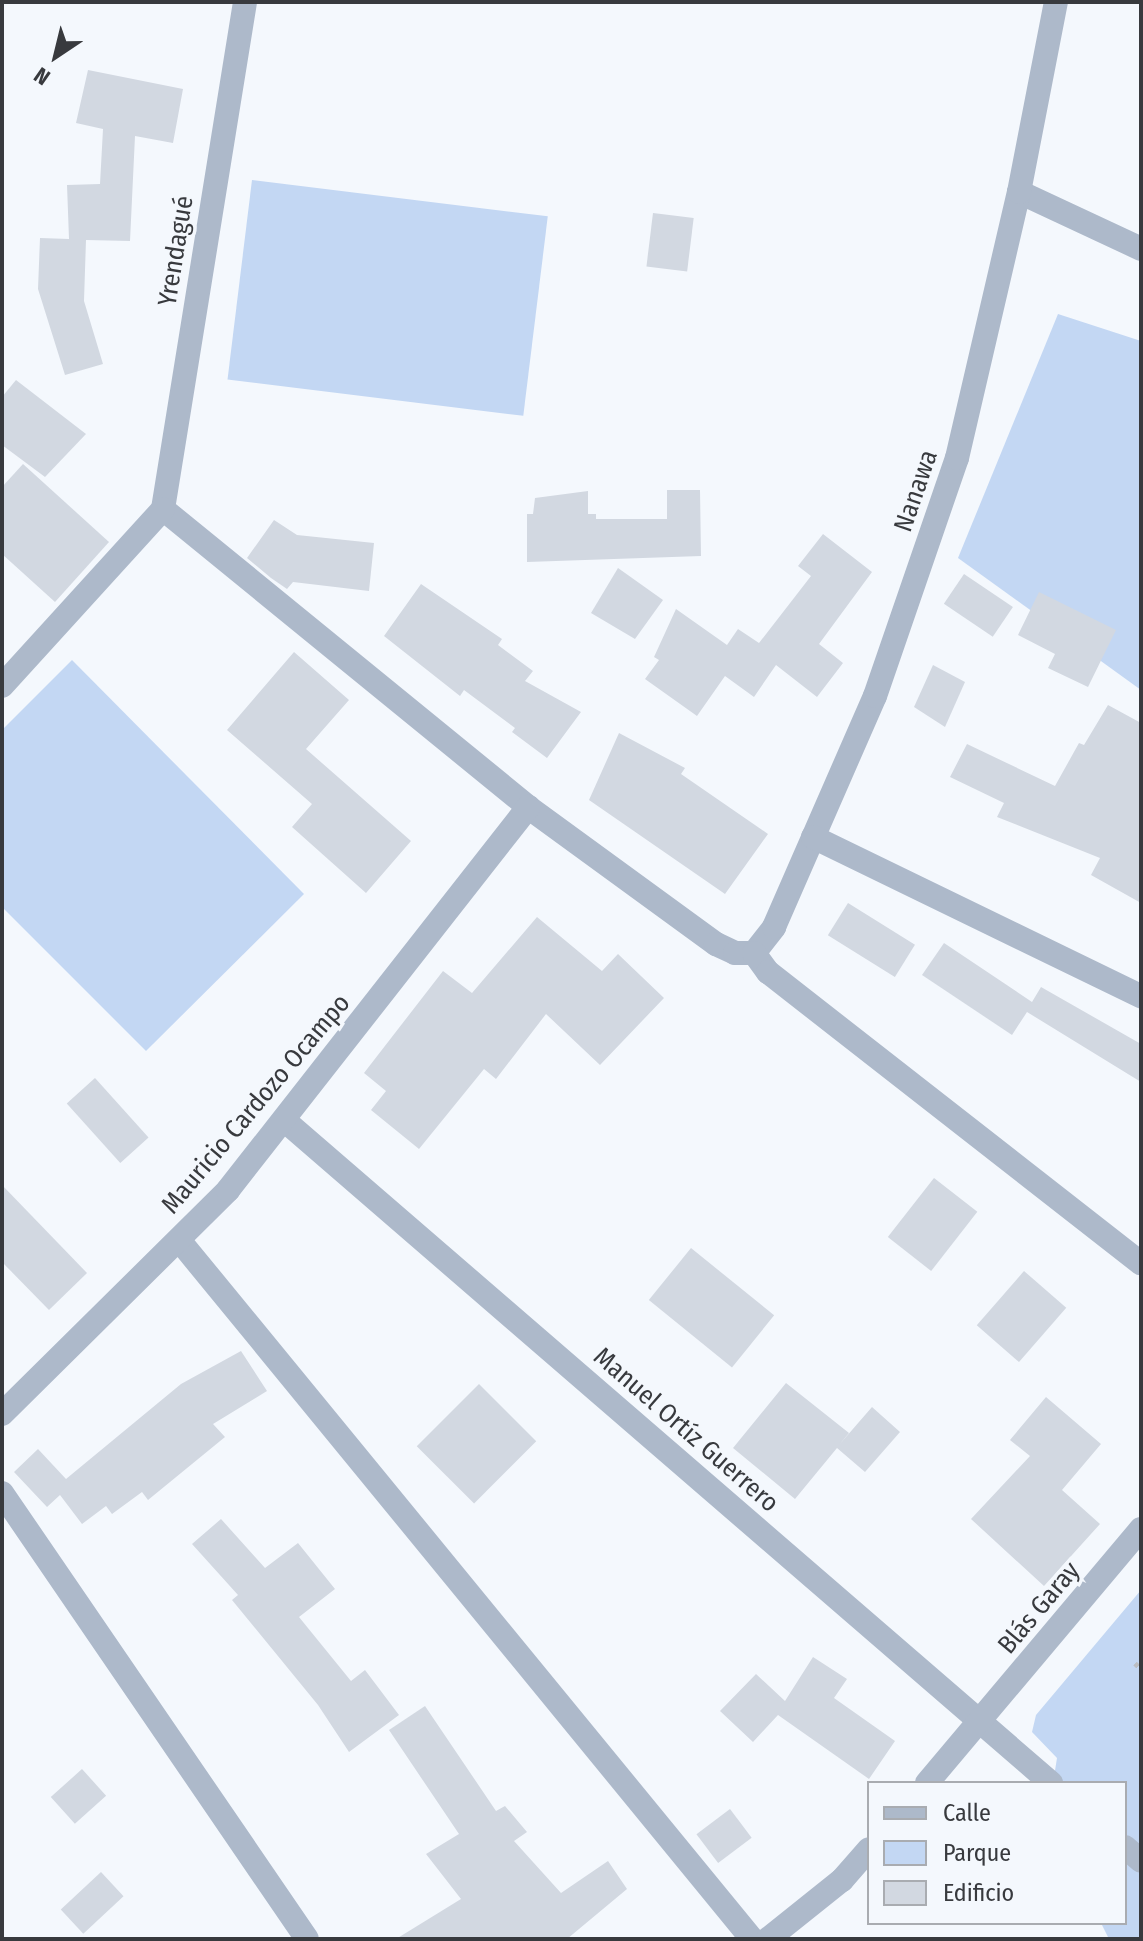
<!DOCTYPE html>
<html>
<head>
<meta charset="utf-8">
<style>
  body { margin:0 }
  #map { position:relative; width:1143px; height:1941px; overflow:hidden; background:#f4f8fd; font-family:"Fira Sans Condensed",sans-serif }
  div>[style] { position:absolute }
  [style*='--x'] { left:calc(var(--x)*1px); top:calc(var(--y)*1px); width:calc(var(--w)*1px); rotate:calc(var(--a)*1deg) }
  .green>* { inset:0; background:#c3d7f3; transform-origin:0 0 }
  .building>* { inset:0; background:#d2d8e1; transform-origin:0 0 }
  .path>* { height:5px; margin-top:-2.5px; transform-origin:0; background:repeating-linear-gradient(90deg,#bbbec3 0 4px,transparent 0 8px) }
  .minor>* { height:24px; margin:-12px; padding:0 12px; transform-origin:12px; border-radius:12px; background:#adb9ca }
  span { translate:-50% -50%; white-space:nowrap; text-align:center; line-height:1.15; -webkit-text-stroke:7px #f4f8fd; paint-order:stroke }
  .street-label { font-size:26px; color:#383a3e }
  .frame { position:absolute; inset:0; border:4px solid #383a3e; pointer-events:none }
  .legend { position:absolute; left:867px; top:1781px; width:260px; height:144px; box-sizing:border-box; background:#f4f8fd; border:2px solid #a9acb1; margin:0; padding:10px 14px; list-style:none; font-size:24px; color:#383a3e }
  .legend li { display:flex; align-items:center; gap:16px; height:40px }
  .legend b { width:40px; border:2px solid #a9acb1 }
  .north { position:absolute; left:16px; top:16px; width:80px; height:80px; -webkit-text-stroke:6px #f4f8fd; paint-order:stroke; rotate:215deg; font-size:22px; font-weight:700; line-height:32px; text-align:center; color:#383a3e }
  .north::after { content:''; display:block; margin:auto; width:28px; height:36px; background:#383a3e; clip-path:polygon(50% 0,100% 100%,50% 72%,0 100%) }
</style>
</head>
<body>
<div id="map">
  <div class="green">
    <i style="left:252px;top:180px;width:298px;height:201px;rotate:7deg"></i>
    <i style="clip-path:polygon(1058px 314px,1141px 341px,1141px 690px,958px 558px)"></i>
    <i style="clip-path:polygon(72px 660px,304px 894px,146px 1051px,2px 907px,2px 730px)"></i>
    <i style="clip-path:polygon(1141px 1590px,1141px 1939px,1109px 1939px,1101px 1923px,1125px 1923px,1125px 1783px,1053px 1783px,1057px 1758px,1032px 1732px,1036px 1715px)"></i>
  </div>
  <div class="building">
    <i style="clip-path:polygon(88px 70px,183px 89px,173px 143px,135px 136px,130px 241px,86px 240px,84px 301px,103px 364px,65px 375px,38px 289px,40px 238px,69px 239px,67px 185px,100px 184px,103px 129px,76px 123px)"></i>
    <i style="left:653px;top:213px;width:41px;height:54px;rotate:7deg"></i>
    <i style="clip-path:polygon(16px 380px,86px 434px,45px 477px,2px 445px,2px 397px)"></i>
    <i style="clip-path:polygon(23px 464px,109px 542px,55px 602px,2px 554px,2px 487px)"></i>
    <i style="clip-path:polygon(667px 490px,700px 490px,701px 556px,527px 562px,527px 514px,533px 514px,535px 498px,588px 491px,588px 514px,596px 514px,596px 519px,667px 519px)"></i>
    <i style="clip-path:polygon(274px 520px,297px 535px,374px 543px,369px 591px,293px 582px,287px 589px,271px 578px,247px 558px)"></i>
    <i style="clip-path:polygon(823px 534px,872px 572px,819px 644px,843px 663px,817px 697px,776px 665px,754px 697px,725px 676px,697px 716px,645px 679px,659px 660px,654px 657px,676px 609px,727px 645px,738px 629px,759px 643px,811px 576px,798px 566px)"></i>
    <i style="clip-path:polygon(618px 568px,663px 600px,635px 639px,591px 613px)"></i>
    <i style="left:964px;top:574px;width:59px;height:36px;rotate:34deg"></i>
    <i style="clip-path:polygon(421px 584px,502px 639px,498px 645px,533px 671px,525px 681px,581px 712px,547px 758px,512px 732px,515px 728px,464px 690px,460px 696px,384px 636px)"></i>
    <i style="clip-path:polygon(1039px 592px,1116px 630px,1088px 687px,1048px 668px,1055px 654px,1018px 635px)"></i>
    <i style="clip-path:polygon(294px 652px,349px 700px,306px 749px,411px 841px,366px 893px,292px 827px,312px 804px,227px 730px)"></i>
    <i style="clip-path:polygon(933px 665px,965px 682px,945px 727px,914px 707px)"></i>
    <i style="clip-path:polygon(1108px 705px,1141px 723px,1141px 903px,1091px 875px,1100px 858px,997px 817px,1004px 803px,950px 777px,967px 744px,1055px 786px,1079px 743px,1084px 745px)"></i>
    <i style="clip-path:polygon(619px 733px,685px 768px,681px 774px,768px 834px,725px 894px,589px 800px)"></i>
    <i style="left:848px;top:903px;width:79px;height:38px;rotate:32deg"></i>
    <i style="clip-path:polygon(537px 917px,602px 971px,618px 954px,664px 998px,600px 1065px,546px 1014px,496px 1079px,484px 1069px,419px 1149px,371px 1110px,386px 1091px,364px 1073px,443px 971px,472px 993px)"></i>
    <i style="clip-path:polygon(944px 943px,1032px 1002px,1041px 987px,1141px 1044px,1141px 1082px,1027px 1012px,1012px 1035px,922px 975px)"></i>
    <i style="left:95px;top:1078px;width:80px;height:38px;rotate:48deg"></i>
    <i style="left:934px;top:1178px;width:55px;height:75px;rotate:38deg"></i>
    <i style="clip-path:polygon(2px 1185px,87px 1273px,49px 1310px,2px 1262px)"></i>
    <i style="left:691px;top:1248px;width:107px;height:67px;rotate:39deg"></i>
    <i style="left:1024px;top:1271px;width:56px;height:72px;rotate:41deg"></i>
    <i style="clip-path:polygon(241px 1351px,267px 1391px,213px 1424px,225px 1437px,148px 1500px,142px 1492px,112px 1514px,106px 1506px,82px 1524px,60px 1495px,47px 1507px,14px 1472px,38px 1449px,66px 1479px,181px 1384px)"></i>
    <i style="clip-path:polygon(786px 1383px,849px 1433px,839px 1445px,872px 1407px,900px 1432px,865px 1472px,837px 1448px,795px 1499px,733px 1448px)"></i>
    <i style="left:479px;top:1384px;width:81px;height:88px;rotate:45deg"></i>
    <i style="clip-path:polygon(1046px 1397px,1101px 1444px,1062px 1490px,1100px 1524px,1044px 1586px,971px 1519px,1030px 1456px,1010px 1440px)"></i>
    <i style="clip-path:polygon(221px 1519px,265px 1568px,298px 1543px,335px 1589px,299px 1617px,351px 1681px,365px 1670px,399px 1715px,349px 1752px,318px 1705px,232px 1600px,238px 1595px,192px 1544px)"></i>
    <i style="clip-path:polygon(813px 1657px,847px 1679px,834px 1698px,895px 1741px,869px 1779px,778px 1715px,753px 1742px,720px 1711px,756px 1674px,785px 1701px)"></i>
    <i style="clip-path:polygon(425px 1706px,496px 1811px,505px 1806px,527px 1832px,514px 1841px,561px 1893px,608px 1861px,627px 1889px,567px 1939px,396px 1939px,461px 1899px,426px 1854px,459px 1834px,389px 1730px)"></i>
    <i style="left:82px;top:1769px;width:36px;height:42px;rotate:48deg"></i>
    <i style="left:730px;top:1809px;width:36px;height:42px;rotate:53deg"></i>
    <i style="left:101px;top:1872px;width:33px;height:55px;rotate:47deg"></i>
  </div>
  <div class="path">
    <i style="--x:1135;--y:1663;--w:8;--a:45"></i>
  </div>
  <div class="minor">
    <i style="--x:1019;--y:192;--w:135;--a:25"></i>
    <i style="--x:163;--y:509;--w:471;--a:39.2"></i>
    <i style="--x:528;--y:807;--w:233;--a:36.1"></i>
    <i style="--x:716;--y:944;--w:21;--a:25"></i>
    <i style="--x:735;--y:953;--w:19;--a:0"></i>
    <i style="--x:754;--y:953;--w:33;--a:-52"></i>
    <i style="--x:774;--y:927;--w:252;--a:-66.4"></i>
    <i style="--x:875;--y:696;--w:252;--a:-71"></i>
    <i style="--x:957;--y:458;--w:273;--a:-76.9"></i>
    <i style="--x:1019;--y:192;--w:194;--a:-79"></i>
    <i style="--x:163;--y:509;--w:514;--a:-80.81"></i>
    <i style="--x:2;--y:686;--w:239;--a:-47.7"></i>
    <i style="--x:813;--y:837;--w:365;--a:25.9"></i>
    <i style="--x:754;--y:953;--w:24;--a:54"></i>
    <i style="--x:768;--y:972;--w:473;--a:38"></i>
    <i style="--x:284;--y:1120;--w:1014;--a:40.84"></i>
    <i style="--x:179;--y:1240;--w:904;--a:50.66"></i>
    <i style="--x:2;--y:1414;--w:318;--a:-44.7"></i>
    <i style="--x:228;--y:1190;--w:487;--a:-51.9"></i>
    <i style="--x:2;--y:1493;--w:540;--a:55.63"></i>
    <i style="--x:927;--y:1783;--w:332;--a:-49.9"></i>
    <i style="--x:1125;--y:1847;--w:21;--a:41"></i>
    <i style="--x:768;--y:1939;--w:95;--a:-38.6"></i>
    <i style="--x:842;--y:1880;--w:41;--a:-48.9"></i>
  </div>
  <div class="street-label">
    <span style="left:176px;top:251px;rotate:-81deg">Yrendagué</span>
    <span style="left:916px;top:491px;rotate:-71deg">Nanawa</span>
    <span style="left:256px;top:1104px;rotate:-50deg">Mauricio Cardozo Ocampo</span>
    <span style="left:686px;top:1430px;rotate:41deg">Manuel Ortíz Guerrero</span>
    <span style="left:1039px;top:1608px;rotate:-50deg">Blás Garay</span>
  </div>
  <div class="frame"></div>
  <ul class="legend">
  <li><b style="height:10px;background:#adb9ca"></b>Calle</li>
  <li><b style="height:22px;background:#c3d7f3"></b>Parque</li>
  <li><b style="height:22px;background:#d2d8e1"></b>Edificio</li>
  </ul>
  <div class="north">N</div>
</div>
</body>
</html>
